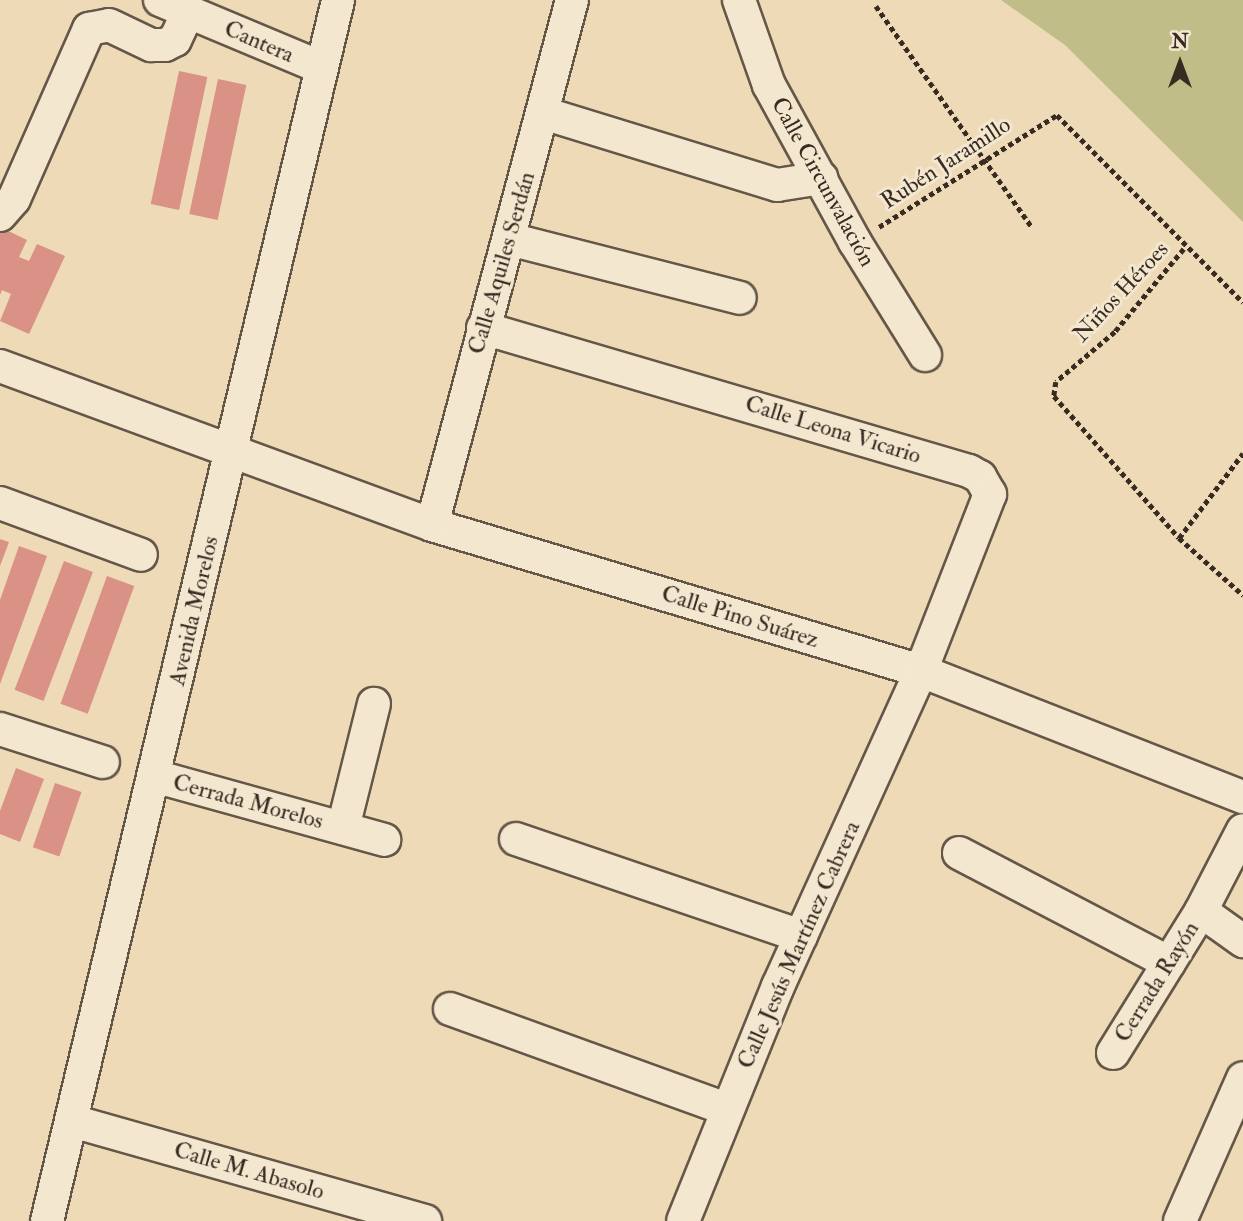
<!DOCTYPE html>
<html>
<head>
<meta charset="utf-8">
<style>
  body { margin:0 }
  #map { position:relative; width:1243px; height:1221px; overflow:hidden; background:#eedab7; font-family:"IM FELL Double Pica",serif }
  div>[style] { position:absolute }
  [style*='--x'] { left:calc(var(--x)*1px); top:calc(var(--y)*1px); width:calc(var(--w)*1px); rotate:calc(var(--a)*1deg) }
  .green>* { inset:0; background:#c0bd89 }
  .building>* { inset:0; background:#d99285; transform-origin:0 0 }
  .path>* { height:4.5px; margin-top:-2.25px; transform-origin:0; background:repeating-linear-gradient(90deg,#372b22 0 5px,transparent 0 8.5px) }
  .roads { filter:drop-shadow(2px 0 #655747) drop-shadow(-2px 0 #655747) drop-shadow(0 2px #655747) drop-shadow(0 -2px #655747) }
  .street>* { height:32px; margin:-16px; padding:0 16px; transform-origin:16px; border-radius:16px; background:#f4e7d0 }
  span { translate:-50% -50%; white-space:nowrap; text-align:center; line-height:1.15; -webkit-text-stroke:6px #f4e7d0; paint-order:stroke }
  .street-label { font-size:23px; color:#372b22 }
  .north { position:absolute; left:1145px; top:28px; width:70px; height:70px; -webkit-text-stroke:5px #f4e7d0; paint-order:stroke; rotate:0deg; font-size:19px; font-weight:700; line-height:28px; text-align:center; color:#372b22 }
  .north::after { content:''; display:block; margin:auto; width:24px; height:32px; background:#372b22; clip-path:polygon(50% 0,100% 100%,50% 72%,0 100%) }
</style>
</head>
<body>
<div id="map">
  <div class="green">
    <i style="clip-path:polygon(1001px 0,1243px 0,1243px 222px,1065px 45px)"></i>
  </div>
  <div class="building">
    <i style="left:179px;top:71px;width:29px;height:136px;rotate:12deg"></i>
    <i style="left:218px;top:79px;width:29px;height:138px;rotate:12deg"></i>
    <i style="clip-path:polygon(0 227px,27px 240px,19px 257px,29px 261px,37px 244px,65px 256px,29px 334px,0 321px,11px 294px,2px 290px,0 295px)"></i>
    <i style="clip-path:polygon(0 539px,9px 542px,0 566px)"></i>
    <i style="clip-path:polygon(19px 546px,47px 556px,0 684px,0 600px)"></i>
    <i style="left:64px;top:561px;width:31px;height:138px;rotate:21deg"></i>
    <i style="left:107px;top:576px;width:29px;height:136px;rotate:20deg"></i>
    <i style="clip-path:polygon(16px 768px,44px 779px,20px 842px,0 834px,0 811px)"></i>
    <i style="left:55px;top:783px;width:28px;height:68px;rotate:19deg"></i>
  </div>
  <div class="path">
    <i style="--x:876;--y:6;--w:271;--a:54.8"></i>
    <i style="--x:879;--y:227;--w:210;--a:-32.2"></i>
    <i style="--x:1057;--y:115;--w:264;--a:45.2"></i>
    <i style="--x:1184;--y:249;--w:108;--a:129.7"></i>
    <i style="--x:1115;--y:332;--w:77;--a:139.7"></i>
    <i style="--x:1056;--y:382;--w:14;--a:98"></i>
    <i style="--x:1054;--y:396;--w:189;--a:48.6"></i>
    <i style="--x:1179;--y:538;--w:86;--a:41.7"></i>
    <i style="--x:1179;--y:538;--w:106;--a:-53"></i>
  </div>
  <div class="roads">
    <div class="street">
      <i style="--x:160;--y:0;--w:173;--a:22.7"></i>
      <i style="--x:739;--y:0;--w:90;--a:70.6"></i>
      <i style="--x:769;--y:85;--w:179;--a:61.3"></i>
      <i style="--x:855;--y:242;--w:133;--a:58.2"></i>
      <i style="--x:543;--y:113;--w:245;--a:17.1"></i>
      <i style="--x:777;--y:185;--w:45;--a:-9"></i>
      <i style="--x:0;--y:215;--w:21;--a:-49"></i>
      <i style="--x:14;--y:199;--w:186;--a:-66.2"></i>
      <i style="--x:89;--y:29;--w:20;--a:-11"></i>
      <i style="--x:109;--y:25;--w:47;--a:25.5"></i>
      <i style="--x:151;--y:45;--w:14;--a:0"></i>
      <i style="--x:165;--y:45;--w:11;--a:-27"></i>
      <i style="--x:175;--y:40;--w:31;--a:-65"></i>
      <i style="--x:509;--y:239;--w:238;--a:14.3"></i>
      <i style="--x:483;--y:328;--w:507;--a:16.4"></i>
      <i style="--x:969;--y:471;--w:13;--a:29"></i>
      <i style="--x:980;--y:477;--w:20;--a:60"></i>
      <i style="--x:990;--y:494;--w:190;--a:111.3"></i>
      <i style="--x:921;--y:671;--w:346;--a:114.4"></i>
      <i style="--x:778;--y:986;--w:253;--a:112"></i>
      <i style="--x:0;--y:366;--w:460;--a:20.2"></i>
      <i style="--x:432;--y:525;--w:510;--a:16.62"></i>
      <i style="--x:921;--y:671;--w:346;--a:21.4"></i>
      <i style="--x:0;--y:503;--w:150;--a:20.2"></i>
      <i style="--x:432;--y:525;--w:543;--a:-75.07"></i>
      <i style="--x:0;--y:729;--w:108;--a:17.8"></i>
      <i style="--x:154;--y:776;--w:239;--a:15.5"></i>
      <i style="--x:343;--y:828;--w:128;--a:-76"></i>
      <i style="--x:516;--y:839;--w:301;--a:18.8"></i>
      <i style="--x:959;--y:853;--w:237;--a:27.6"></i>
      <i style="--x:1201;--y:911;--w:52;--a:35.5"></i>
      <i style="--x:450;--y:1009;--w:294;--a:19.9"></i>
      <i style="--x:1113;--y:1053;--w:167;--a:-58.2"></i>
      <i style="--x:1201;--y:911;--w:91;--a:-62.6"></i>
      <i style="--x:72;--y:1121;--w:367;--a:15.8"></i>
      <i style="--x:47;--y:1221;--w:1255;--a:-76.59"></i>
      <i style="--x:1180;--y:1221;--w:156;--a:-66.2"></i>
    </div>
  </div>
  <div class="street-label">
    <span style="left:259px;top:42px;rotate:23deg">Cantera</span>
    <span style="left:946px;top:163px;rotate:-33deg">Rubén Jaramillo</span>
    <span style="left:823px;top:182px;rotate:61deg">Calle Circunvalación</span>
    <span style="left:502px;top:263px;rotate:-74deg">Calle Aquiles Serdán</span>
    <span style="left:1121px;top:292px;rotate:-47deg">Niños Héroes</span>
    <span style="left:833px;top:430px;rotate:17deg">Calle Leona Vicario</span>
    <span style="left:194px;top:611px;rotate:-77deg">Avenida Morelos</span>
    <span style="left:740px;top:617px;rotate:17deg">Calle Pino Suárez</span>
    <span style="left:248px;top:802px;rotate:15deg">Cerrada Morelos</span>
    <span style="left:799px;top:945px;rotate:-66deg">Calle Jesús Martínez Cabrera</span>
    <span style="left:1157px;top:982px;rotate:-58deg">Cerrada Rayón</span>
    <span style="left:249px;top:1171px;rotate:16deg">Calle M. Abasolo</span>
  </div>
  <div class="north">N</div>
</div>
</body>
</html>
